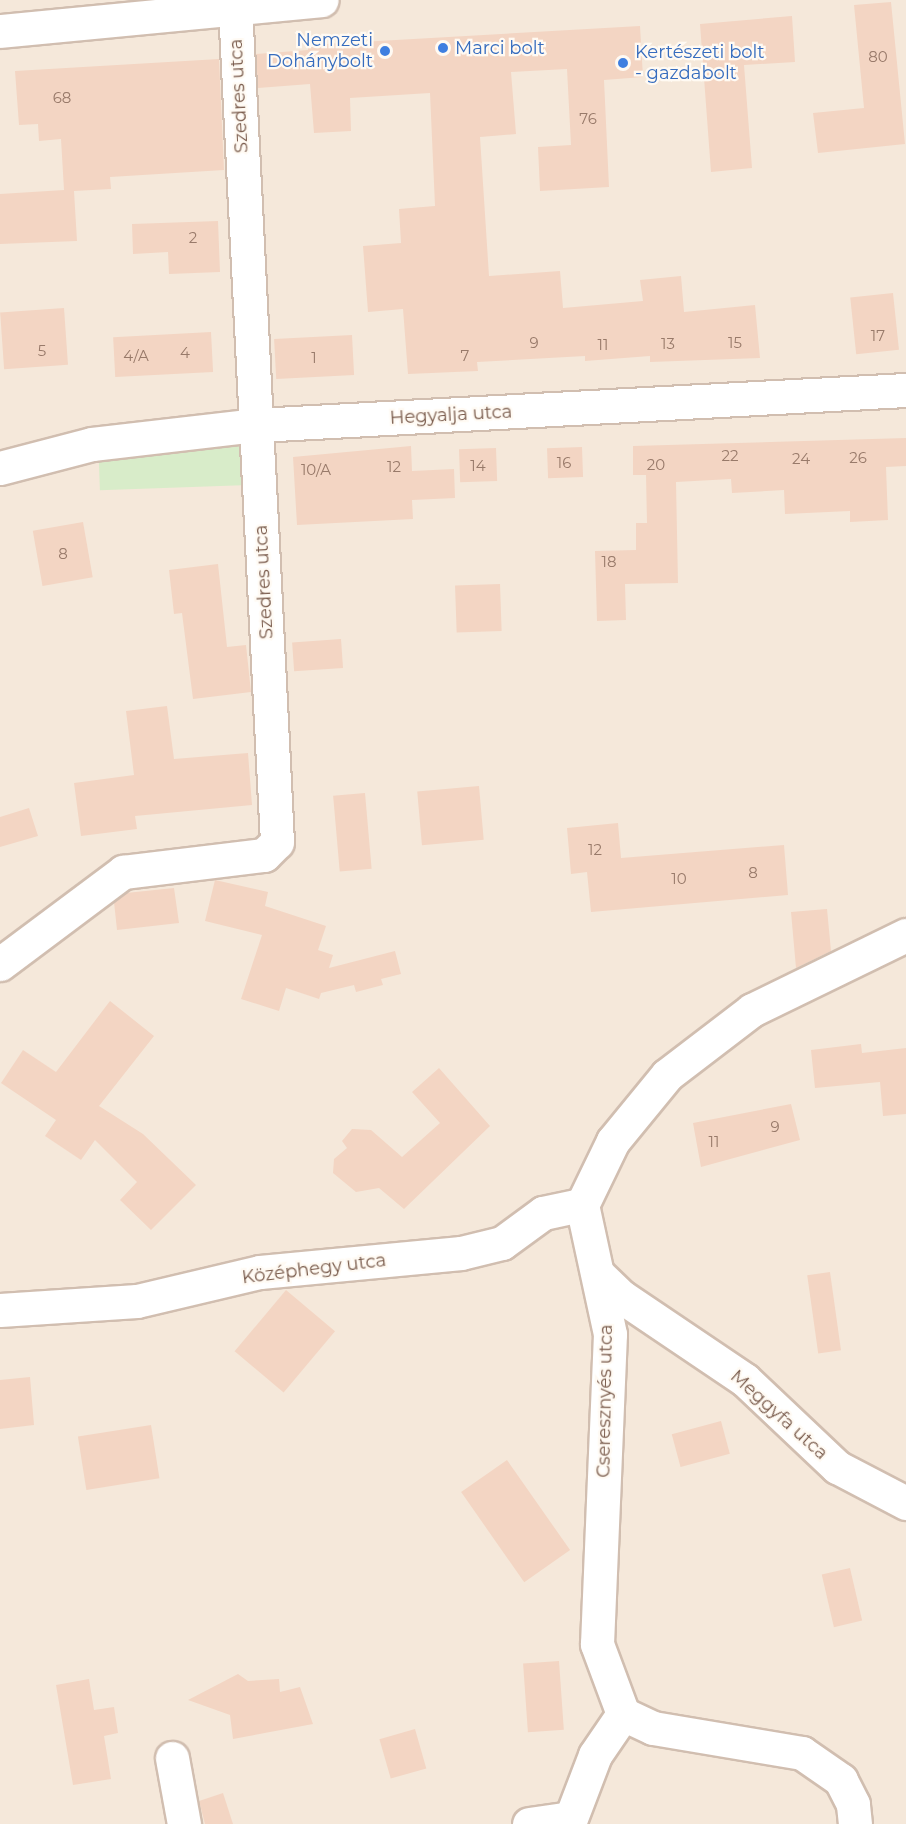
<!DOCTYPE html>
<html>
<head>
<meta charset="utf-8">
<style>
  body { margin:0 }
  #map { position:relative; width:906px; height:1824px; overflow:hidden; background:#fdf6ec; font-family:Montserrat,sans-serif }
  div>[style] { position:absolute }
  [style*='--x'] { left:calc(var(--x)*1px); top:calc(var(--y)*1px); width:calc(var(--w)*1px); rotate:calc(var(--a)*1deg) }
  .residential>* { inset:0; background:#f5e8da; transform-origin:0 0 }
  .green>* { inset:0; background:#d8ecc9; transform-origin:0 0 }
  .building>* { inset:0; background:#f3d5c3; transform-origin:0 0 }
  .roads { filter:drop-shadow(2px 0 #d1beb0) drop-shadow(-2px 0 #d1beb0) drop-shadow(0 2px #d1beb0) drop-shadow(0 -2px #d1beb0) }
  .minor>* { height:33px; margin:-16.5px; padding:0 16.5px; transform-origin:16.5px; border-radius:16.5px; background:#fff }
  .secondary>* { height:33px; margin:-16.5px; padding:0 16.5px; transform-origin:16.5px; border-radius:16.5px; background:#fff }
  .dots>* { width:16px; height:16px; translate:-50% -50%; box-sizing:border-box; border:3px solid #fffaf3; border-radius:50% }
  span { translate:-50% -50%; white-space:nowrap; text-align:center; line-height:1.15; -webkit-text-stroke:4.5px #fffaf3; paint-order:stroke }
  .number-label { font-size:15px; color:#987a6a }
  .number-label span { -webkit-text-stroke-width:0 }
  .shop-label { font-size:18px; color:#366cbe }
  .right { translate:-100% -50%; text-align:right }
  .left { translate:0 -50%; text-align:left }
  .street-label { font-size:18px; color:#7a5c4d }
</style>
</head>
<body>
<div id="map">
  <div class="residential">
    <i style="left:0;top:0;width:906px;height:1824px"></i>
  </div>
  <div class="green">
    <i style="left:247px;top:433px;width:52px;height:149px;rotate:88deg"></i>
  </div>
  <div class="building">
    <i style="clip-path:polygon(891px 2px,905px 144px,818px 153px,813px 113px,864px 108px,854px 5px)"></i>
    <i style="clip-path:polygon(792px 16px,795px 62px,744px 65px,752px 168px,711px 172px,700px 24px)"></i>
    <i style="clip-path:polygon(640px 26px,643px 77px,604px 80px,609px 187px,540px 191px,538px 147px,571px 145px,567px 69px,511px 72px,516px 134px,480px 137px,489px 276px,560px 271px,563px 308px,643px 301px,640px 280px,681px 276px,684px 312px,755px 305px,760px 358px,650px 362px,650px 356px,585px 361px,585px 356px,477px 362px,478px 371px,408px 374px,403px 309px,368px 312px,363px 246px,401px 243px,399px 209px,435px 206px,430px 93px,350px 98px,351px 131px,314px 133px,310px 84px,258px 88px,256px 54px,308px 50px,308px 45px)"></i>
    <i style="clip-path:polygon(219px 59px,224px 170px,110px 177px,111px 189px,74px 191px,77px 241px,0 244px,0 194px,64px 190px,61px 139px,39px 141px,38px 124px,19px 125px,15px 71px)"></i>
    <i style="clip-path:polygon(218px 221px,220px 272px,169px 274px,168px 252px,133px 254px,132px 224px)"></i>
    <i style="left:893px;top:293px;width:57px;height:43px;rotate:84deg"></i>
    <i style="left:64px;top:308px;width:57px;height:64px;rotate:86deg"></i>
    <i style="left:211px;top:332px;width:40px;height:98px;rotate:87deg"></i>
    <i style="left:352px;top:335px;width:40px;height:78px;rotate:87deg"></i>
    <i style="clip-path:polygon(906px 438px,906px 466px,886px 467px,888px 520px,850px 522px,850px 511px,785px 514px,784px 490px,732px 493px,731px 479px,676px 482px,678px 583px,625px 584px,626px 620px,597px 621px,595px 551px,636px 550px,636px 523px,647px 523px,646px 475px,633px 475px,633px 446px)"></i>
    <i style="clip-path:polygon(411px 446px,412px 471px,454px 469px,455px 498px,412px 500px,413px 519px,297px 525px,293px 457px)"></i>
    <i style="left:582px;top:447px;width:30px;height:35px;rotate:88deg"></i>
    <i style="left:496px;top:448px;width:33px;height:37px;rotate:88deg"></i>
    <i style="left:83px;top:522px;width:56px;height:51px;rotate:80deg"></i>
    <i style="clip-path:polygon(218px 564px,227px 647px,246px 645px,251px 692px,193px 699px,182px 613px,174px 614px,169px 570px)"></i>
    <i style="left:500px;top:584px;width:47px;height:45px;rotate:88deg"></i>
    <i style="left:341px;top:639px;width:29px;height:49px;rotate:86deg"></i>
    <i style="clip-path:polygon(167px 706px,174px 759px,248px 753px,252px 805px,135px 816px,137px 829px,81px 836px,74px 783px,134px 775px,126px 711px)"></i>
    <i style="left:479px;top:786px;width:54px;height:62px;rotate:85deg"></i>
    <i style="left:365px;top:793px;width:76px;height:32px;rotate:85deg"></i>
    <i style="clip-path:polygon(29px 808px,38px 836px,0 847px,0 817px)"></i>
    <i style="clip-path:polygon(618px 823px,621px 858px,784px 845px,788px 895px,591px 912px,587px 872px,571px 874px,567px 828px)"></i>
    <i style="clip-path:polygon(215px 880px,268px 892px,265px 906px,326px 926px,318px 950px,333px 955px,329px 968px,395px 951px,401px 974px,381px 979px,383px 985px,356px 992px,354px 985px,321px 993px,319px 999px,286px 988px,279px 1011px,241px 999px,262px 935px,205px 921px)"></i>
    <i style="clip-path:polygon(174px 888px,179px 923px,117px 930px,114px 902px,126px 893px)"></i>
    <i style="clip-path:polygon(827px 909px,831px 951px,796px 968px,791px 912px)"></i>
    <i style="clip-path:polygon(110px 1001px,154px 1036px,99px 1106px,143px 1134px,196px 1185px,151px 1230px,120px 1200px,137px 1182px,95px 1140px,81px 1160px,45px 1136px,56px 1120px,1px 1083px,23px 1050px,56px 1072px)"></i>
    <i style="clip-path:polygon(861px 1044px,862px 1053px,906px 1048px,906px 1114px,883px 1116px,880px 1082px,815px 1088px,811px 1050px)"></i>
    <i style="clip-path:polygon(439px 1068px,490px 1126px,404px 1209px,379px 1188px,356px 1192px,333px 1173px,334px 1159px,347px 1148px,342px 1141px,352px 1129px,371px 1130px,402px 1157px,440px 1123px,412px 1092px)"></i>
    <i style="clip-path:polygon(791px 1104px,800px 1140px,701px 1167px,693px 1123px)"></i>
    <i style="left:830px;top:1272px;width:79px;height:23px;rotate:82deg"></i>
    <i style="left:286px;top:1290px;width:64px;height:80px;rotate:40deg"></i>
    <i style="clip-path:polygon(30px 1377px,34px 1425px,0 1429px,0 1380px)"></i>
    <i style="left:721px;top:1421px;width:34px;height:51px;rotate:75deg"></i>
    <i style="left:151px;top:1425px;width:54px;height:74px;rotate:81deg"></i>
    <i style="left:507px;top:1460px;width:110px;height:56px;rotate:55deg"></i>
    <i style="left:850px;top:1568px;width:54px;height:29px;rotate:77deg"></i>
    <i style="left:559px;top:1661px;width:69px;height:36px;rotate:86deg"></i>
    <i style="clip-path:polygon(238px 1674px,248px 1681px,279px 1679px,280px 1692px,300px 1687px,313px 1724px,233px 1739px,230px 1715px,188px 1700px)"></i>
    <i style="clip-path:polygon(89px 1679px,94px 1710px,114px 1707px,118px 1733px,104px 1736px,111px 1779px,73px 1785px,56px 1685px)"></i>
    <i style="left:415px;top:1729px;width:41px;height:37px;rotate:74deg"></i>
    <i style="clip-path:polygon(223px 1793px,233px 1824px,205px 1824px,199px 1801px)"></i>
  </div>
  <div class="roads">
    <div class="minor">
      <i style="--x:0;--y:468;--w:95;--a:-14.6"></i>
      <i style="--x:92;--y:444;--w:166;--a:-6.6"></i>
      <i style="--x:257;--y:425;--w:650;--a:-3.09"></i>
      <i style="--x:0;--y:964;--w:154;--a:-36.8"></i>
      <i style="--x:123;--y:872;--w:142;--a:-6.9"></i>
      <i style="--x:264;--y:855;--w:18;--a:-45"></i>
      <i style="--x:277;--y:842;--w:835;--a:-92.88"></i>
      <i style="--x:600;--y:1276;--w:30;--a:44"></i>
      <i style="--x:622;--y:1297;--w:148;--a:34"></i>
      <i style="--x:745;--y:1380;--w:127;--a:43.4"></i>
      <i style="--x:837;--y:1467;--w:78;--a:27.6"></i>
      <i style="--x:0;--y:1310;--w:137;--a:-3.8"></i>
      <i style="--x:137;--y:1301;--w:126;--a:-13.3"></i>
      <i style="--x:260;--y:1272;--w:202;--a:-5.4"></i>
      <i style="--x:461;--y:1253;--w:42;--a:-13.7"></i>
      <i style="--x:502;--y:1243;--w:51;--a:-36.2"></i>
      <i style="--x:543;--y:1213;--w:40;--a:-12"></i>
      <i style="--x:172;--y:1758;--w:67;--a:79.7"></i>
      <i style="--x:529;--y:1824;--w:42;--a:-8.1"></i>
      <i style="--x:571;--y:1818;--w:67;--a:-69.1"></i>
      <i style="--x:595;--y:1755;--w:50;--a:-55.7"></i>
      <i style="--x:855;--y:1824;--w:20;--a:-96"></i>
      <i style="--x:853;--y:1804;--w:27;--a:-117"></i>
      <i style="--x:841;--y:1780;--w:47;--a:-145.3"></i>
      <i style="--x:802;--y:1753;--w:151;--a:-170.5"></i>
      <i style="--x:653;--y:1728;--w:33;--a:-155"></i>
      <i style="--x:623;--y:1714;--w:75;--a:-110.4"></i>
      <i style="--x:597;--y:1644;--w:310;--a:-87.6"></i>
      <i style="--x:610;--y:1334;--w:132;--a:-102.2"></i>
      <i style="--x:582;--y:1205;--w:71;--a:-64.2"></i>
      <i style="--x:613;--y:1141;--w:85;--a:-50.7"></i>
      <i style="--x:667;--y:1075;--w:107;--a:-37.4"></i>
      <i style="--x:752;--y:1010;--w:171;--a:-26"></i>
    </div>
    <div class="secondary">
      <i style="--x:0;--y:31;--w:323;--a:-5.5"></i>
    </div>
  </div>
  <div class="dots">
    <i style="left:443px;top:48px;background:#3f7fe0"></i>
    <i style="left:385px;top:51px;background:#3f7fe0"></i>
    <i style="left:623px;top:63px;background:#3f7fe0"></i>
  </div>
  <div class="number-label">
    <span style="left:878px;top:57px">80</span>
    <span style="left:62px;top:98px">68</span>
    <span style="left:588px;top:119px">76</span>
    <span style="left:193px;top:238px">2</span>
    <span style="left:878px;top:336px">17</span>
    <span style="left:534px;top:343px">9</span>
    <span style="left:735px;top:343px">15</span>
    <span style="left:668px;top:344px">13</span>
    <span style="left:603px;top:345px">11</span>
    <span style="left:42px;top:351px">5</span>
    <span style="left:185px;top:353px">4</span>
    <span style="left:136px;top:356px">4/A</span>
    <span style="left:465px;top:356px">7</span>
    <span style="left:314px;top:358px">1</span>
    <span style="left:730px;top:456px">22</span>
    <span style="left:858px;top:458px">26</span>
    <span style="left:801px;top:459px">24</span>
    <span style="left:564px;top:463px">16</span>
    <span style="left:656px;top:465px">20</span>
    <span style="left:478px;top:466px">14</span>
    <span style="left:394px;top:467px">12</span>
    <span style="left:316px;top:470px">10/A</span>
    <span style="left:63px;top:554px">8</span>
    <span style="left:609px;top:562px">18</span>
    <span style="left:595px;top:850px">12</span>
    <span style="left:753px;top:873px">8</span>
    <span style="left:679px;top:879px">10</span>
    <span style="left:775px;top:1127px">9</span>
    <span style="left:714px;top:1142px">11</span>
  </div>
  <div class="shop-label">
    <span class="right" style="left:373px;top:51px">Nemzeti<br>Dohánybolt</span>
    <span class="left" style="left:455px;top:48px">Marci bolt</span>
    <span class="left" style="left:635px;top:63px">Kertészeti bolt<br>- gazdabolt</span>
  </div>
  <div class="street-label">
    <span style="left:239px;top:96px;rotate:-93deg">Szedres utca</span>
    <span style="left:451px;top:415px;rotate:-3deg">Hegyalja utca</span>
    <span style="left:264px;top:582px;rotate:-93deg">Szedres utca</span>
    <span style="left:314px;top:1269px;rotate:-7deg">Középhegy utca</span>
    <span style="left:605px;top:1401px;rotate:-89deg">Cseresznyés utca</span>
    <span style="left:779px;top:1415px;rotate:42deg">Meggyfa utca</span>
  </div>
</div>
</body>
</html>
